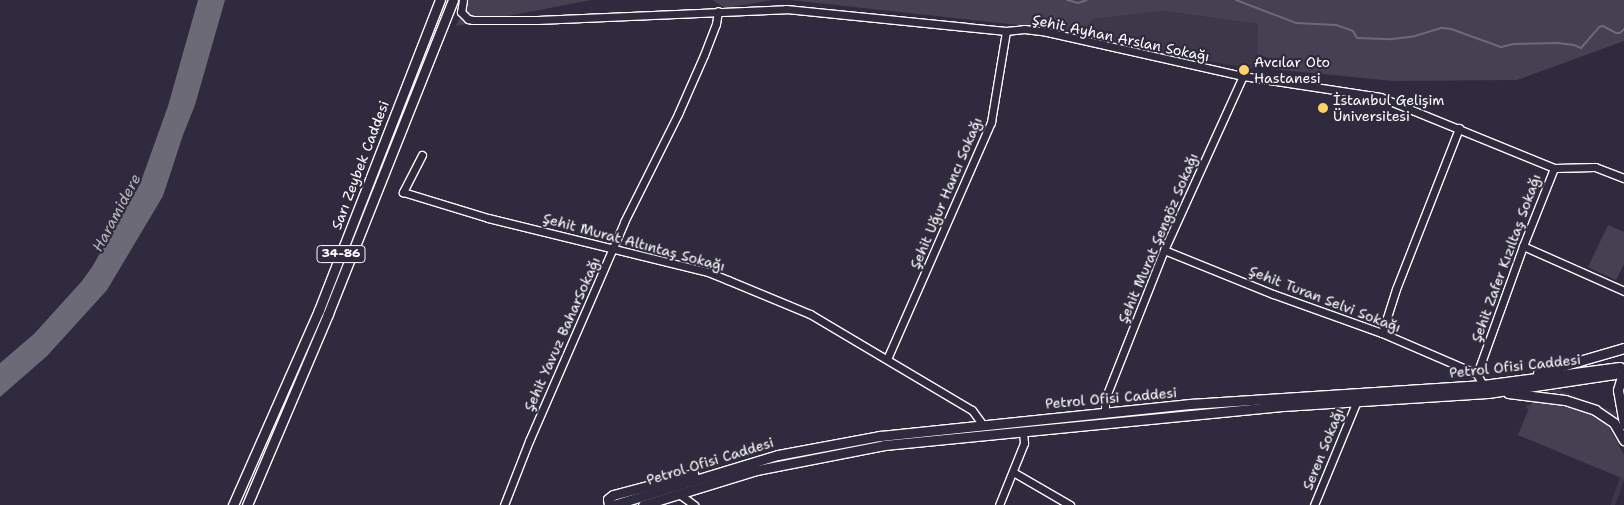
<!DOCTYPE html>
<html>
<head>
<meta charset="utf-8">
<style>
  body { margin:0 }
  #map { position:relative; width:1624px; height:505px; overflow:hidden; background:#2f2a3d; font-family:"Shantell Sans",sans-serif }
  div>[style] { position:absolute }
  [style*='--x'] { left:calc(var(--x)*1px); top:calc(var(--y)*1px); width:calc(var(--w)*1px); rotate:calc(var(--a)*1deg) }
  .built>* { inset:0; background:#3c3749 }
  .green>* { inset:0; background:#464152 }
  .water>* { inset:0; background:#6d6a77 }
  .stream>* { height:2px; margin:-1px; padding:0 1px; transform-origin:1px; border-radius:1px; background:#6d6a77 }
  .roads { filter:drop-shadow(1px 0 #fff) drop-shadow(-1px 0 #fff) drop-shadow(0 1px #fff) drop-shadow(0 -1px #fff) }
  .minor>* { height:7px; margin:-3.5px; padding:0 3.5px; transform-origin:3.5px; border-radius:3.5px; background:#2f2a3d }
  .major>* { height:9px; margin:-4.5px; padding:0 4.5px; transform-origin:4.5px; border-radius:4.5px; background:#2f2a3d }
  .dots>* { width:14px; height:14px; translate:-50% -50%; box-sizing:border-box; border:2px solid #2f2a3d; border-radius:50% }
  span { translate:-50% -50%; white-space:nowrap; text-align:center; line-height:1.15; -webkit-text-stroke:4.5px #2f2a3d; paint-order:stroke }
  .shield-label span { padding:1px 4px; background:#2f2a3d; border:1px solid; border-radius:4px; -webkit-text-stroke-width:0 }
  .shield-label { font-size:12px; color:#fff; font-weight:700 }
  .street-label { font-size:14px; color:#fff }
  .poi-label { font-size:14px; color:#fff }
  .left { translate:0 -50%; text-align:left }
  .water-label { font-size:15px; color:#b6b4bb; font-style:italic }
</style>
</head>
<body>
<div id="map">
  <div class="built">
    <i style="clip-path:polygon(1164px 11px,1258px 24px,1257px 54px,1252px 69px,1148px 50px,1083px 32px,1093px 19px)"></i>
    <i style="clip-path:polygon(1536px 381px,1624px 415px,1624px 420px,1559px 395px,1561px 403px,1552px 413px,1621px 441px,1621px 427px,1624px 428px,1624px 446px,1525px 408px,1527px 404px,1547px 412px,1550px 404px,1540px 402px,1538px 399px,1552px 399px,1554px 393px,1534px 386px)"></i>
    <i style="clip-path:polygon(1624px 466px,1624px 481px,1615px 505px,1610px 505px)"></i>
  </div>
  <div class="green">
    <i style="clip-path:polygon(467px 0,591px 0,456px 26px)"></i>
    <i style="clip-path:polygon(712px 0,773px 0,726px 8px)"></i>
    <i style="clip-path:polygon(790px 0,1624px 0,1624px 41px,1517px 80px,1394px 81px,1271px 69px,1271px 59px,1257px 54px,1258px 24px,1164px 11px,1093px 19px,1083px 32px)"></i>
    <i style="clip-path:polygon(1608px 225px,1624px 232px,1624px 264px,1616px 280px,1588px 267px)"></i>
    <i style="clip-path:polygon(1532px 401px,1576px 409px,1596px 417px,1607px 424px,1624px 455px,1624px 479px,1518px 435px)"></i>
  </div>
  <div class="water">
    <i style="clip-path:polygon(198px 0,225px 0,195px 105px,183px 135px,163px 196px,107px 290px,47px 356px,0 397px,0 363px,34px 334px,82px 281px,92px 267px,140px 184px,168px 106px)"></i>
  </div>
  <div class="stream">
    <i style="--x:1067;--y:0;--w:11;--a:15"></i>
    <i style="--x:1078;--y:3;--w:9;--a:-18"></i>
    <i style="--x:1236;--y:0;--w:64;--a:21"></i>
    <i style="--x:1296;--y:23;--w:40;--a:2.9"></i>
    <i style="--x:1336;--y:25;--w:18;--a:19"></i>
    <i style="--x:1353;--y:31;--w:8;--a:60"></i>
    <i style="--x:1357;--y:38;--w:35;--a:2"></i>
    <i style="--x:1392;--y:39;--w:23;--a:-7"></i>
    <i style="--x:1415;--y:36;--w:28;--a:-17"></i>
    <i style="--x:1442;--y:28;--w:9;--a:6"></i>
    <i style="--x:1451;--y:29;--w:53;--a:19.8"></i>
    <i style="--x:1501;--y:47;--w:13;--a:-13"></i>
    <i style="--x:1514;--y:44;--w:44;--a:-1.3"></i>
    <i style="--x:1558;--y:43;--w:16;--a:7"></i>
    <i style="--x:1574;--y:45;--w:8;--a:23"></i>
    <i style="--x:1581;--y:48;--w:28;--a:-49"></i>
    <i style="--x:1599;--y:27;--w:4;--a:-14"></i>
    <i style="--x:1603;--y:26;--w:15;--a:28"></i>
    <i style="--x:1616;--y:33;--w:4;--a:0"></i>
    <i style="--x:1620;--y:33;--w:6;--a:-45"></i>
  </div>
  <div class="roads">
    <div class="minor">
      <i style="--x:463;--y:0;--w:12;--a:99"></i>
      <i style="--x:461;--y:12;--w:10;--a:45"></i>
      <i style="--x:468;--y:19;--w:5;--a:11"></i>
      <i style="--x:473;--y:20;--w:64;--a:0"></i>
      <i style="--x:537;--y:20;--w:249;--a:-2.5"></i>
      <i style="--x:786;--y:9;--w:221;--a:5.7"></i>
      <i style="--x:1006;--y:31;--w:18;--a:-6"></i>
      <i style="--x:1024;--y:29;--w:23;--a:7"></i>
      <i style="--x:1047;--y:32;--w:201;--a:12.7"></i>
      <i style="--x:1243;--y:76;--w:139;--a:8.7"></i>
      <i style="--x:1380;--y:97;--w:188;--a:22.2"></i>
      <i style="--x:1554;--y:168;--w:41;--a:-1.4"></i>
      <i style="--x:1595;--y:167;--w:31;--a:21"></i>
      <i style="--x:422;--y:155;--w:42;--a:117.2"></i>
      <i style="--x:403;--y:192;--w:89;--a:17"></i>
      <i style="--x:488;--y:218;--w:227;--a:13.8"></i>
      <i style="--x:708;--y:272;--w:22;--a:22"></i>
      <i style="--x:728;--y:280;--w:89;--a:22.5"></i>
      <i style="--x:810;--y:314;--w:188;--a:30.7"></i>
      <i style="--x:972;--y:410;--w:19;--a:54"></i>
      <i style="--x:1523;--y:246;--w:111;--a:24"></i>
      <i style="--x:1164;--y:250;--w:118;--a:22"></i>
      <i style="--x:1273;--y:294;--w:116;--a:19.7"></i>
      <i style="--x:1382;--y:333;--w:103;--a:23.3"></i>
      <i style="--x:1382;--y:333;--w:46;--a:-72.3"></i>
      <i style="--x:1396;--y:289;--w:173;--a:-68.6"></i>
      <i style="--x:887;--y:359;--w:259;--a:-66.3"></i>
      <i style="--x:991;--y:122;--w:92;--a:-80.6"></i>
      <i style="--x:1483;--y:385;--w:13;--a:-119"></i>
      <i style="--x:1477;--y:374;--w:136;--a:-70.2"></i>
      <i style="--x:1523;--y:246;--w:84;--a:-68.3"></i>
      <i style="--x:1105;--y:412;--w:13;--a:-90"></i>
      <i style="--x:1105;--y:399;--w:160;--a:-68.4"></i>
      <i style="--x:1164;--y:250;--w:191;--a:-65.6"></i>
      <i style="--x:1013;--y:472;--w:66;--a:30.1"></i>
      <i style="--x:679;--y:494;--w:19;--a:36"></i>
      <i style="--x:504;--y:505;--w:69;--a:-68.7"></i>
      <i style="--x:529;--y:441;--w:239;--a:-66.5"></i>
      <i style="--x:624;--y:222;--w:121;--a:-63.4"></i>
      <i style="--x:678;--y:114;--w:64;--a:-66.2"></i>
      <i style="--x:704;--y:55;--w:33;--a:-69"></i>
      <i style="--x:716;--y:24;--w:13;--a:-81"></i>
      <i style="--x:999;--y:505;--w:67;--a:-68"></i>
      <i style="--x:1024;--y:443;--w:12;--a:-95"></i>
      <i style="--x:1314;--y:505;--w:110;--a:-67.6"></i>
    </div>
    <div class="major">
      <i style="--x:1624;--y:370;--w:21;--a:107"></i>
      <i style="--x:1618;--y:390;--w:35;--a:80"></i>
      <i style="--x:1538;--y:373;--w:90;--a:-16.2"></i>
      <i style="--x:1508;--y:393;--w:57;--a:7"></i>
      <i style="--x:1565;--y:400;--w:32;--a:18"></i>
      <i style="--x:1595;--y:410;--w:23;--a:34"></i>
      <i style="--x:1614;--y:423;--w:20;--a:60"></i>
      <i style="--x:233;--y:505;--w:213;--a:-66.2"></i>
      <i style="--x:319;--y:310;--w:333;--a:-68.7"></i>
      <i style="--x:247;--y:505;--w:207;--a:-67"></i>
      <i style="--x:328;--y:314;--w:338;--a:-68.3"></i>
      <i style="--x:609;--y:505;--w:6;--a:-99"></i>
      <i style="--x:608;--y:499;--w:6;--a:-39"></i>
      <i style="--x:613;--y:495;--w:83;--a:-14.7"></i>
      <i style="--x:613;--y:505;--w:172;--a:-16.9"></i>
      <i style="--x:778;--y:455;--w:104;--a:-10.6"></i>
      <i style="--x:880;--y:436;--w:312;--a:-5.9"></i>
      <i style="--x:1190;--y:404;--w:294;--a:-3.7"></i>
      <i style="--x:1483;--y:385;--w:138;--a:-7.5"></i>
      <i style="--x:643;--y:505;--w:119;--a:-17.1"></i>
      <i style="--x:757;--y:470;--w:129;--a:-11.1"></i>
      <i style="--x:884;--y:445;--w:401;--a:-5.6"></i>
      <i style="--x:1283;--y:406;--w:205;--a:-3.6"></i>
      <i style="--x:1488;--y:393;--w:128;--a:-8.5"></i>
    </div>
  </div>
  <div class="dots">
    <i style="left:1244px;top:70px;background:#ffd166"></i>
    <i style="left:1323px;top:108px;background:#ffd166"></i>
  </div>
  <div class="shield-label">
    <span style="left:341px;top:254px">34-86</span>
  </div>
  <div class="street-label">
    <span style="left:1121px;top:38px;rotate:12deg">Şehit Ayhan Arslan Sokağı</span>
    <span style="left:360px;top:165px;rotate:-69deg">Sarı Zeybek Caddesi</span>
    <span style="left:946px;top:193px;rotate:-67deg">Şehit Uğur Hancı Sokağı</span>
    <span style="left:1158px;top:238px;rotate:-67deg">Şehit Murat Şengöz Sokağı</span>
    <span style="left:634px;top:242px;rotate:15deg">Şehit Murat Altıntaş Sokağı</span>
    <span style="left:1506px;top:258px;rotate:-70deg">Şehit Zafer Kızıltaş Sokağı</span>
    <span style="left:1325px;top:299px;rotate:21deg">Şehit Turan Selvi Sokağı</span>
    <span style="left:562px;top:334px;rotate:-66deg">Şehit Yavuz BaharSokağı</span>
    <span style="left:1515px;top:366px;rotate:-6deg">Petrol Ofisi Caddesi</span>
    <span style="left:1111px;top:398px;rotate:-5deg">Petrol Ofisi Caddesi</span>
    <span style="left:1323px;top:449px;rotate:-68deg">Seren Sokağı</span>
    <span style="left:710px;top:461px;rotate:-17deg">Petrol Ofisi Caddesi</span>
  </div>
  <div class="poi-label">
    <span class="left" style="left:1254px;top:70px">Avcılar Oto<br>Hastanesi</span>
    <span class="left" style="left:1333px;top:108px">İstanbul Gelişim<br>Üniversitesi</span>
  </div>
  <div class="water-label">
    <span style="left:117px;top:213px;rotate:-62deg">Haramidere</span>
  </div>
</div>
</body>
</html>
